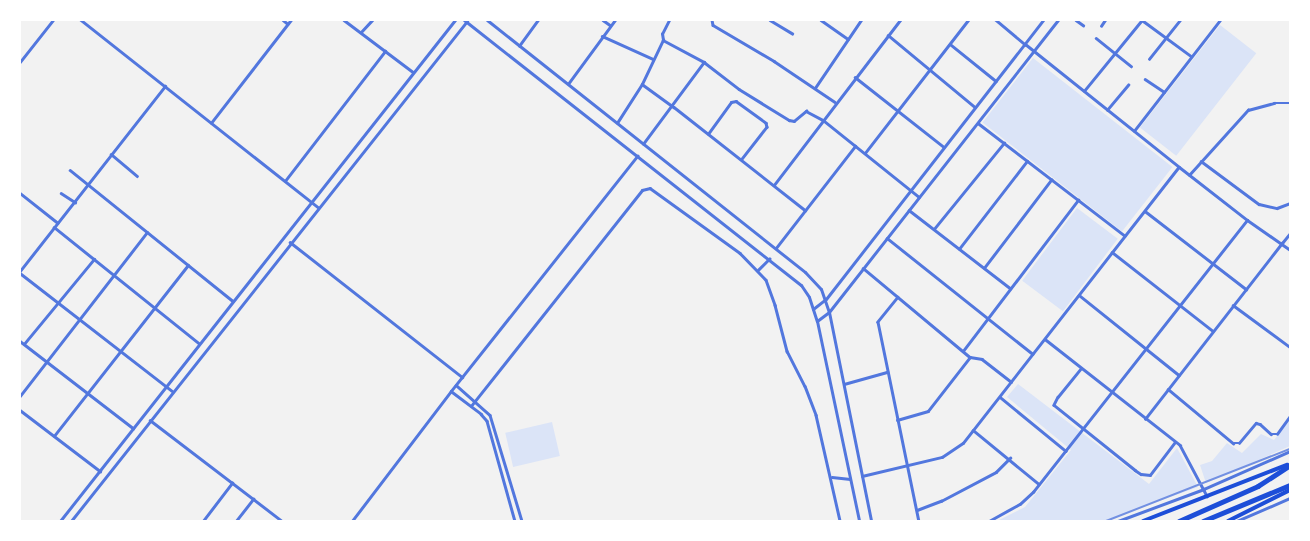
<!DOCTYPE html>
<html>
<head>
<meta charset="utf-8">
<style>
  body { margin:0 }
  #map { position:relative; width:1310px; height:541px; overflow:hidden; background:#f2f2f2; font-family:"Space Grotesk",sans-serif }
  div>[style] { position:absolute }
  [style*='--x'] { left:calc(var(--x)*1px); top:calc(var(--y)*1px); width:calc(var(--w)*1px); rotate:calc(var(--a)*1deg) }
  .green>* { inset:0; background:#dbe4f7; transform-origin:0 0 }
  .minor>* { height:2.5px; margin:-1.25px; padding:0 1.25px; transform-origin:1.25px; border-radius:1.25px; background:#5277de }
  .tertiary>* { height:3px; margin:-1.5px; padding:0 1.5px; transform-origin:1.5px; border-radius:1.5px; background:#5277de }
  .primary>* { height:4px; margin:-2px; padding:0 2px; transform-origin:2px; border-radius:2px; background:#1d4ed8 }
  .trunk>* { height:4.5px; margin:-2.25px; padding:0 2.25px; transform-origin:2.25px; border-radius:2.25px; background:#1d4ed8 }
  .rail>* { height:2px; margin:-1px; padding:0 1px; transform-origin:1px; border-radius:1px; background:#7290e2 }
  span { translate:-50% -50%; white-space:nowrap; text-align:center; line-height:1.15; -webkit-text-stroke:5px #fff; paint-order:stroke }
  .frame { position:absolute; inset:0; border:21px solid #fff; pointer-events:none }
</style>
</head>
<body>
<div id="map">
  <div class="green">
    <i style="left:1220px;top:25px;width:46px;height:130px;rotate:38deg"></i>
    <i style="left:1033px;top:58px;width:177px;height:82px;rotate:38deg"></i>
    <i style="left:1077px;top:208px;width:51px;height:91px;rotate:37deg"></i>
    <i style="clip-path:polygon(1018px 384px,1149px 484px,1177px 448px,1198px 487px,1104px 521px,997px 521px,1025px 507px,1071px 450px,1007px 397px)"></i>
    <i style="clip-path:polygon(1290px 420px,1290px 446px,1206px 483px,1200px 465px,1212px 461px,1227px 443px,1242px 453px,1261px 434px,1274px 440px)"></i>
    <i style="left:552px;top:422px;width:35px;height:48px;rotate:77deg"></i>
  </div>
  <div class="minor">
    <i style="--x:81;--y:20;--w:302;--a:38.3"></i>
    <i style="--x:283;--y:20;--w:6;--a:39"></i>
    <i style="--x:344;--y:20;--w:86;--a:37"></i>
    <i style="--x:603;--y:20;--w:9;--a:36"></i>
    <i style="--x:712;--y:20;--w:5;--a:79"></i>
    <i style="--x:713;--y:25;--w:71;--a:30.5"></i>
    <i style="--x:774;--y:61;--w:73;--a:33.9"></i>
    <i style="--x:770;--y:20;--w:26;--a:31"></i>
    <i style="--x:821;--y:20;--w:33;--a:35"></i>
    <i style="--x:996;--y:20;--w:38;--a:40"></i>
    <i style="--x:1076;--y:20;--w:9;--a:36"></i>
    <i style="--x:1142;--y:20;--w:61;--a:36.3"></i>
    <i style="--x:1101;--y:26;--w:7;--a:-56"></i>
    <i style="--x:361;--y:32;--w:16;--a:-47"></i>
    <i style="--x:888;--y:35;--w:113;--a:39.6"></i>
    <i style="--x:602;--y:36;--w:56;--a:24.3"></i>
    <i style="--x:1096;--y:38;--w:45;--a:38.7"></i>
    <i style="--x:663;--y:40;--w:47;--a:28.2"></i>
    <i style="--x:704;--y:62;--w:44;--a:37.6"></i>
    <i style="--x:739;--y:89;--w:59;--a:31.8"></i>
    <i style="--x:789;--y:120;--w:5;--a:11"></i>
    <i style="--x:794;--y:121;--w:16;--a:-40"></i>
    <i style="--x:806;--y:111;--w:19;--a:28"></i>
    <i style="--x:823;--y:120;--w:123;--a:38.7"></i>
    <i style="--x:950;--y:44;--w:59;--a:38.8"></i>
    <i style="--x:519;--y:46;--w:32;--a:-54"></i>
    <i style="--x:1149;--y:59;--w:50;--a:-51.5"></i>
    <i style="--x:20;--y:62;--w:53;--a:-51.8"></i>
    <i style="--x:855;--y:77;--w:113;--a:38.2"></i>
    <i style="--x:1145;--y:79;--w:23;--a:34"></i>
    <i style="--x:568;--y:84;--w:79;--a:-53.7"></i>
    <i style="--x:642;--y:84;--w:39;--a:36"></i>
    <i style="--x:674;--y:107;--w:167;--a:38.2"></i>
    <i style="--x:815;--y:88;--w:82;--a:-55.9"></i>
    <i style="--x:1084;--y:91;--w:92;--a:-50.8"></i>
    <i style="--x:1107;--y:110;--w:33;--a:-50"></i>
    <i style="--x:211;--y:123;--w:130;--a:-52.2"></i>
    <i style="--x:617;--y:123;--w:46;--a:-57.3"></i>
    <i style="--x:642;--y:84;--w:49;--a:-64.5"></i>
    <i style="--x:663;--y:40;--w:6;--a:-99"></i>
    <i style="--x:662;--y:34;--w:16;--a:-63"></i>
    <i style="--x:978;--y:123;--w:185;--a:37.5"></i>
    <i style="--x:1134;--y:131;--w:140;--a:-52.2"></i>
    <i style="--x:708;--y:134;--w:39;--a:-54"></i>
    <i style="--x:731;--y:102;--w:5;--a:-11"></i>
    <i style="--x:736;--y:101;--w:37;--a:36"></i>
    <i style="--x:766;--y:123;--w:4;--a:76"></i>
    <i style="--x:767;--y:127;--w:41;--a:128"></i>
    <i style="--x:643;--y:144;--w:102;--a:-53.4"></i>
    <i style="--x:865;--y:153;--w:168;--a:-52.2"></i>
    <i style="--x:111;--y:154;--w:34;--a:40"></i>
    <i style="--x:1201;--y:161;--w:72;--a:36.6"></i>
    <i style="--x:1259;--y:204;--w:18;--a:13"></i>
    <i style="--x:1277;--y:208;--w:14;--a:-21"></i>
    <i style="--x:70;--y:170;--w:209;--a:38.8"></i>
    <i style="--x:1189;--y:175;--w:88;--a:-47.8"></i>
    <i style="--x:1248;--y:110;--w:27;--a:-15"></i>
    <i style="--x:1274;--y:103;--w:16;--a:0"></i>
    <i style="--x:285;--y:181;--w:164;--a:-52.4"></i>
    <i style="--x:774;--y:185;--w:208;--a:-52.6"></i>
    <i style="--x:20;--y:193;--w:48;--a:38.3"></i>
    <i style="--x:61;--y:193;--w:17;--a:33"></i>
    <i style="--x:909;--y:210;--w:128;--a:37.7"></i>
    <i style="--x:1145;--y:211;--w:128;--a:37.7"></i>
    <i style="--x:54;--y:227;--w:186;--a:38.7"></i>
    <i style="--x:934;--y:229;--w:111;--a:-50.9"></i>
    <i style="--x:887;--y:238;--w:186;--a:38.5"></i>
    <i style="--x:290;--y:242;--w:219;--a:38.1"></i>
    <i style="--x:776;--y:248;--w:129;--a:-52.2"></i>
    <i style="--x:959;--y:249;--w:111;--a:-52.3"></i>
    <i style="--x:1112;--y:252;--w:128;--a:38"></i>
    <i style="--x:863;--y:268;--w:139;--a:39.8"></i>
    <i style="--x:970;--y:357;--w:12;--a:9"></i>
    <i style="--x:982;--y:359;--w:37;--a:38"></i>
    <i style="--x:984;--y:268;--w:111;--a:-52.7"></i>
    <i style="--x:758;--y:270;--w:16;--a:-45"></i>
    <i style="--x:20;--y:271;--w:235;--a:-51.9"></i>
    <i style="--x:20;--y:273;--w:192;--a:37.8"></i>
    <i style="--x:1079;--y:295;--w:128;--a:38.7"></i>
    <i style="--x:898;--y:297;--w:32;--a:129"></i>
    <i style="--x:878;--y:322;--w:203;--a:78.4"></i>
    <i style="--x:1233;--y:305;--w:71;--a:36.4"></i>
    <i style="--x:1045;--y:339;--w:172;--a:38.1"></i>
    <i style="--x:1180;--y:445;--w:58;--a:62.1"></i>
    <i style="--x:20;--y:341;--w:143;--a:37.6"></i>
    <i style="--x:24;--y:344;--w:110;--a:-50.5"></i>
    <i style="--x:963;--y:351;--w:190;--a:-52.7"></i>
    <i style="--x:1081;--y:369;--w:36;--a:129"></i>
    <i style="--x:1058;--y:397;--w:9;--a:117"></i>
    <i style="--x:1054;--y:405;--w:104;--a:38.7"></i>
    <i style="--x:1135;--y:470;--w:7;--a:34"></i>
    <i style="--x:1141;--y:474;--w:9;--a:6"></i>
    <i style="--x:1150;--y:475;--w:41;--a:-52.9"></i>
    <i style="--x:844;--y:384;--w:45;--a:-15.6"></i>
    <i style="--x:456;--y:385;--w:45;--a:41.4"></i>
    <i style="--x:490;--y:415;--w:111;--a:73.2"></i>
    <i style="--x:1168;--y:389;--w:85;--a:39.7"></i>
    <i style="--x:1233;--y:443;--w:6;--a:0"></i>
    <i style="--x:1239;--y:443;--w:26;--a:-50"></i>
    <i style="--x:1256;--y:423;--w:4;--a:14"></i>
    <i style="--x:1260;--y:424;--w:15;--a:42"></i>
    <i style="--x:1271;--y:434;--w:6;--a:0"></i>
    <i style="--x:1277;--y:434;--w:22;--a:-54"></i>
    <i style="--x:451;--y:391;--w:38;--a:37"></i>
    <i style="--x:481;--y:414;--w:9;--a:49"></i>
    <i style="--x:487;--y:421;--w:104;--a:74.4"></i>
    <i style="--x:20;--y:396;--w:207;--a:-52.2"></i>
    <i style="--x:1000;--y:397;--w:85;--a:39.3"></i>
    <i style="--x:471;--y:406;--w:275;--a:-51.6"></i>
    <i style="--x:642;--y:190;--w:8;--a:-14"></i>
    <i style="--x:650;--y:188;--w:111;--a:35.8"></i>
    <i style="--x:740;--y:253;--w:37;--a:46"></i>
    <i style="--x:766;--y:280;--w:27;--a:70"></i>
    <i style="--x:775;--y:305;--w:48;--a:75.4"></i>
    <i style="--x:787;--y:351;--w:39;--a:63"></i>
    <i style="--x:805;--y:386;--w:31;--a:69"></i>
    <i style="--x:816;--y:415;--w:109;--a:77.2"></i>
    <i style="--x:20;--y:410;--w:101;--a:37.3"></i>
    <i style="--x:1145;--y:419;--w:223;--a:-52.1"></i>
    <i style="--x:150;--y:420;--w:166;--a:37.4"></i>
    <i style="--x:897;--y:420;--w:32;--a:-16"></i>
    <i style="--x:928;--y:411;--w:68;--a:-52.1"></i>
    <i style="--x:973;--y:430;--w:85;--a:39.3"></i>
    <i style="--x:54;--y:436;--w:217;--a:-51.9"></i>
    <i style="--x:862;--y:476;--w:82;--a:-13.4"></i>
    <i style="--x:942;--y:457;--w:25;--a:-34"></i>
    <i style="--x:963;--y:443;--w:350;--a:-52"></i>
    <i style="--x:832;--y:477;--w:18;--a:6"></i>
    <i style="--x:917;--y:510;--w:26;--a:-21"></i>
    <i style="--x:941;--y:501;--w:62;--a:-27.8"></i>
    <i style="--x:996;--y:472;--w:20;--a:-45"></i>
    <i style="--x:203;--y:521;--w:48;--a:-52.7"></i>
    <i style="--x:236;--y:521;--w:28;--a:-52"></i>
    <i style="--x:352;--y:521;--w:163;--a:-52.7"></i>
    <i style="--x:451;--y:391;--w:300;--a:-51.6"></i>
    <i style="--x:989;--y:521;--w:35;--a:-29"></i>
    <i style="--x:1020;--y:504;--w:18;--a:-43"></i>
    <i style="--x:1033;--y:492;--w:346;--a:-51.8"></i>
    <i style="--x:1118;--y:521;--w:92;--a:-20.4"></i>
    <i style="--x:1204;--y:489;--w:94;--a:-23.8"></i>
    <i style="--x:1237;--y:521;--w:58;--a:-23.5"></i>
  </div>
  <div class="tertiary">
    <i style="--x:464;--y:20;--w:429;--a:38.2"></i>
    <i style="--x:801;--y:285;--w:14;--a:56"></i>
    <i style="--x:809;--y:297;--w:25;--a:72"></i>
    <i style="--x:817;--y:321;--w:204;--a:78.1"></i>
    <i style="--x:487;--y:20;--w:406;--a:38.4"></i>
    <i style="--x:805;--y:272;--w:23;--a:47"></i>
    <i style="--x:821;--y:289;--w:24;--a:71"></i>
    <i style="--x:829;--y:312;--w:213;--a:78.6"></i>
    <i style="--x:1025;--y:44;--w:197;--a:38.6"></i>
    <i style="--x:1179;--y:167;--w:86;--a:37.9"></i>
    <i style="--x:1247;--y:220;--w:52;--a:34.9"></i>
    <i style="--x:1282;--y:243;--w:13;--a:-51"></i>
    <i style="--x:813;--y:309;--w:16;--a:-38"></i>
    <i style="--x:826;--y:299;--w:353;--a:-52.1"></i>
    <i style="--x:817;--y:321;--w:15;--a:-37"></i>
    <i style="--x:829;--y:312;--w:371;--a:-51.9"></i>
    <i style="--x:60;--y:521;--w:638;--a:-51.75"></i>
    <i style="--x:71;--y:521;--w:638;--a:-51.62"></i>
  </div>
  <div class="primary">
    <i style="--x:1143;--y:521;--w:155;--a:-21.3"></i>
    <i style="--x:1228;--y:521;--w:69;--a:-26.6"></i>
  </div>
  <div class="trunk">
    <i style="--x:1179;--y:521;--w:86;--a:-23.9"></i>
    <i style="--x:1258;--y:486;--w:38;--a:-33"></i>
    <i style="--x:1203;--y:521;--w:94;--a:-22.5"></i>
  </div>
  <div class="rail">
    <i style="--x:1106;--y:521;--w:198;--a:-21.4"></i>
  </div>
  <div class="frame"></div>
</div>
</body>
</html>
